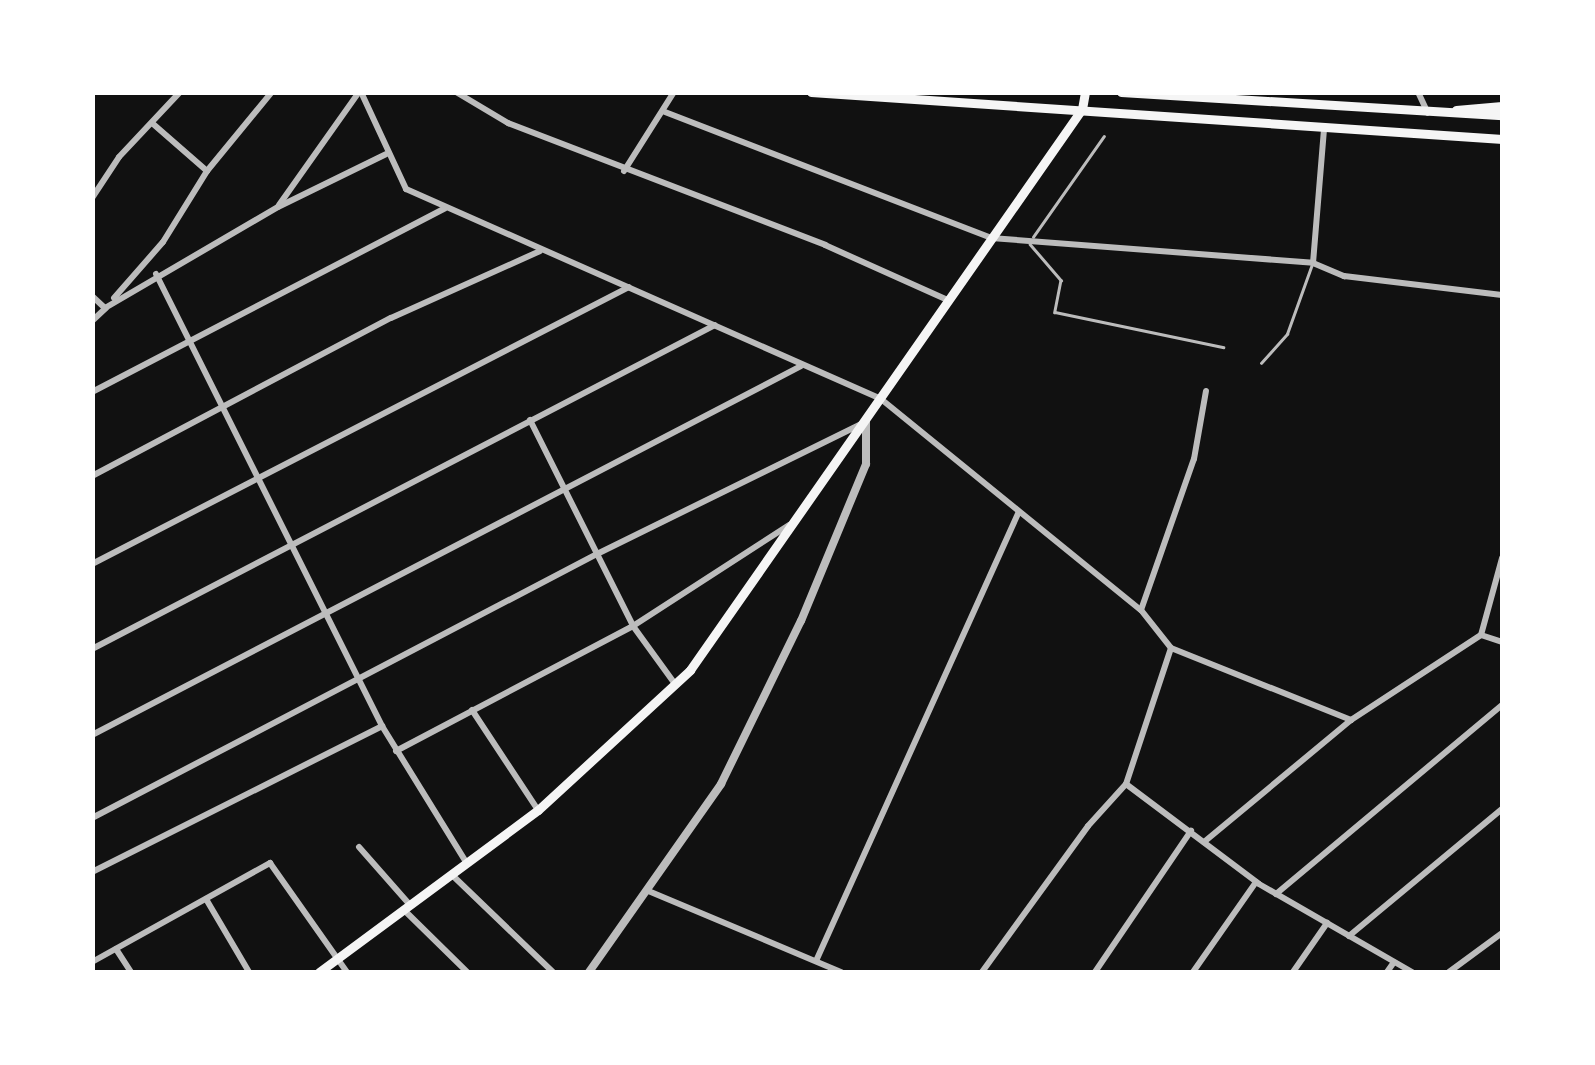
<!DOCTYPE html>
<html>
<head>
<meta charset="utf-8">
<style>
  body { margin:0 }
  #map { position:relative; width:1595px; height:1065px; overflow:hidden; background:#111; font-family:"Sofia Sans Condensed",sans-serif }
  div>[style] { position:absolute }
  [style*='--x'] { left:calc(var(--x)*1px); top:calc(var(--y)*1px); width:calc(var(--w)*1px); rotate:calc(var(--a)*1deg) }
  .service>* { height:2.5px; margin:-1.25px; padding:0 1.25px; transform-origin:1.25px; border-radius:1.25px; background:#bcbcbc }
  .minor>* { height:6px; margin:-3px; padding:0 3px; transform-origin:3px; border-radius:3px; background:#bcbcbc }
  .tertiary>* { height:8px; margin:-4px; padding:0 4px; transform-origin:4px; border-radius:4px; background:#bcbcbc }
  .secondary>* { height:9px; margin:-4.5px; padding:0 4.5px; transform-origin:4.5px; border-radius:4.5px; background:#f5f5f5 }
  .primary>* { height:9px; margin:-4.5px; padding:0 4.5px; transform-origin:4.5px; border-radius:4.5px; background:#f5f5f5 }
  span { translate:-50% -50%; white-space:nowrap; text-align:center; line-height:1.15; -webkit-text-stroke:8px #fff; paint-order:stroke }
  .frame { position:absolute; inset:0; border:95px solid #fff; pointer-events:none }
</style>
</head>
<body>
<div id="map">
  <div class="service">
    <i style="--x:1033;--y:237;--w:123;--a:-54.9"></i>
    <i style="--x:1030;--y:244;--w:48;--a:49.3"></i>
    <i style="--x:1061;--y:280;--w:33;--a:101"></i>
    <i style="--x:1055;--y:312;--w:172;--a:11.8"></i>
    <i style="--x:1261;--y:363;--w:39;--a:-48"></i>
    <i style="--x:1287;--y:334;--w:74;--a:-70.3"></i>
  </div>
  <div class="minor">
    <i style="--x:361;--y:92;--w:107;--a:65.1"></i>
    <i style="--x:406;--y:189;--w:519;--a:23.85"></i>
    <i style="--x:881;--y:399;--w:335;--a:39.1"></i>
    <i style="--x:1141;--y:610;--w:48;--a:51.7"></i>
    <i style="--x:1171;--y:648;--w:143;--a:108.3"></i>
    <i style="--x:1126;--y:784;--w:166;--a:36.9"></i>
    <i style="--x:1259;--y:884;--w:177;--a:29.9"></i>
    <i style="--x:456;--y:92;--w:61;--a:30.8"></i>
    <i style="--x:508;--y:123;--w:340;--a:21"></i>
    <i style="--x:825;--y:245;--w:132;--a:24.2"></i>
    <i style="--x:1418;--y:92;--w:23;--a:65"></i>
    <i style="--x:92;--y:94;--w:3;--a:-45"></i>
    <i style="--x:665;--y:112;--w:350;--a:21.1"></i>
    <i style="--x:991;--y:238;--w:323;--a:4.4"></i>
    <i style="--x:1313;--y:263;--w:34;--a:23"></i>
    <i style="--x:1344;--y:276;--w:159;--a:6.9"></i>
    <i style="--x:152;--y:123;--w:73;--a:41.1"></i>
    <i style="--x:624;--y:171;--w:93;--a:-57.7"></i>
    <i style="--x:92;--y:198;--w:49;--a:-56.6"></i>
    <i style="--x:119;--y:157;--w:89;--a:-46.8"></i>
    <i style="--x:279;--y:205;--w:138;--a:-54.7"></i>
    <i style="--x:1313;--y:263;--w:133;--a:-85.3"></i>
    <i style="--x:156;--y:274;--w:505;--a:63.43"></i>
    <i style="--x:382;--y:726;--w:160;--a:58.3"></i>
    <i style="--x:92;--y:296;--w:18;--a:43"></i>
    <i style="--x:105;--y:308;--w:200;--a:-30.3"></i>
    <i style="--x:278;--y:207;--w:120;--a:-26.1"></i>
    <i style="--x:114;--y:298;--w:74;--a:-48.8"></i>
    <i style="--x:163;--y:242;--w:84;--a:-58.2"></i>
    <i style="--x:207;--y:171;--w:102;--a:-50.6"></i>
    <i style="--x:92;--y:321;--w:19;--a:-43"></i>
    <i style="--x:92;--y:392;--w:398;--a:-27.5"></i>
    <i style="--x:530;--y:420;--w:230;--a:63.4"></i>
    <i style="--x:633;--y:626;--w:72;--a:54.1"></i>
    <i style="--x:92;--y:476;--w:338;--a:-27.9"></i>
    <i style="--x:391;--y:318;--w:163;--a:-24.2"></i>
    <i style="--x:92;--y:564;--w:604;--a:-27.29"></i>
    <i style="--x:1141;--y:610;--w:160;--a:-70.7"></i>
    <i style="--x:1194;--y:459;--w:69;--a:-80"></i>
    <i style="--x:1481;--y:635;--w:22;--a:18"></i>
    <i style="--x:1171;--y:648;--w:194;--a:21.8"></i>
    <i style="--x:1351;--y:720;--w:155;--a:-33.2"></i>
    <i style="--x:1481;--y:635;--w:80;--a:-74.7"></i>
    <i style="--x:92;--y:649;--w:702;--a:-27.48"></i>
    <i style="--x:472;--y:710;--w:120;--a:56.6"></i>
    <i style="--x:92;--y:735;--w:799;--a:-27.49"></i>
    <i style="--x:396;--y:751;--w:268;--a:-27.8"></i>
    <i style="--x:633;--y:626;--w:186;--a:-32.9"></i>
    <i style="--x:92;--y:818;--w:570;--a:-27.6"></i>
    <i style="--x:597;--y:554;--w:294;--a:-26.2"></i>
    <i style="--x:1204;--y:842;--w:191;--a:-39.7"></i>
    <i style="--x:359;--y:847;--w:77;--a:48.7"></i>
    <i style="--x:92;--y:872;--w:325;--a:-26.7"></i>
    <i style="--x:451;--y:874;--w:141;--a:43.9"></i>
    <i style="--x:646;--y:890;--w:212;--a:22.8"></i>
    <i style="--x:1276;--y:894;--w:295;--a:-39.9"></i>
    <i style="--x:206;--y:899;--w:85;--a:59.5"></i>
    <i style="--x:404;--y:910;--w:88;--a:44.5"></i>
    <i style="--x:1349;--y:936;--w:199;--a:-39.7"></i>
    <i style="--x:116;--y:949;--w:27;--a:57"></i>
    <i style="--x:816;--y:961;--w:491;--a:-65.7"></i>
    <i style="--x:92;--y:962;--w:204;--a:-29.1"></i>
    <i style="--x:270;--y:863;--w:133;--a:54.8"></i>
    <i style="--x:982;--y:972;--w:180;--a:-54"></i>
    <i style="--x:1088;--y:826;--w:57;--a:-47.9"></i>
    <i style="--x:1095;--y:972;--w:171;--a:-55.8"></i>
    <i style="--x:1193;--y:972;--w:110;--a:-55"></i>
    <i style="--x:1293;--y:972;--w:60;--a:-55.2"></i>
    <i style="--x:1387;--y:972;--w:12;--a:-55"></i>
    <i style="--x:1449;--y:972;--w:66;--a:-36.3"></i>
  </div>
  <div class="tertiary">
    <i style="--x:589;--y:972;--w:230;--a:-54.9"></i>
    <i style="--x:721;--y:784;--w:182;--a:-63.9"></i>
    <i style="--x:801;--y:621;--w:170;--a:-67.5"></i>
    <i style="--x:866;--y:464;--w:42;--a:-90"></i>
  </div>
  <div class="secondary">
    <i style="--x:319;--y:972;--w:272;--a:-36.5"></i>
    <i style="--x:538;--y:810;--w:207;--a:-42.6"></i>
    <i style="--x:690;--y:670;--w:684;--a:-55.06"></i>
    <i style="--x:1082;--y:109;--w:17;--a:-80"></i>
  </div>
  <div class="primary">
    <i style="--x:811;--y:92;--w:693;--a:3.89"></i>
    <i style="--x:1121;--y:92;--w:382;--a:3.5"></i>
    <i style="--x:1456;--y:110;--w:46;--a:-5"></i>
  </div>
  <div class="frame"></div>
</div>
</body>
</html>
